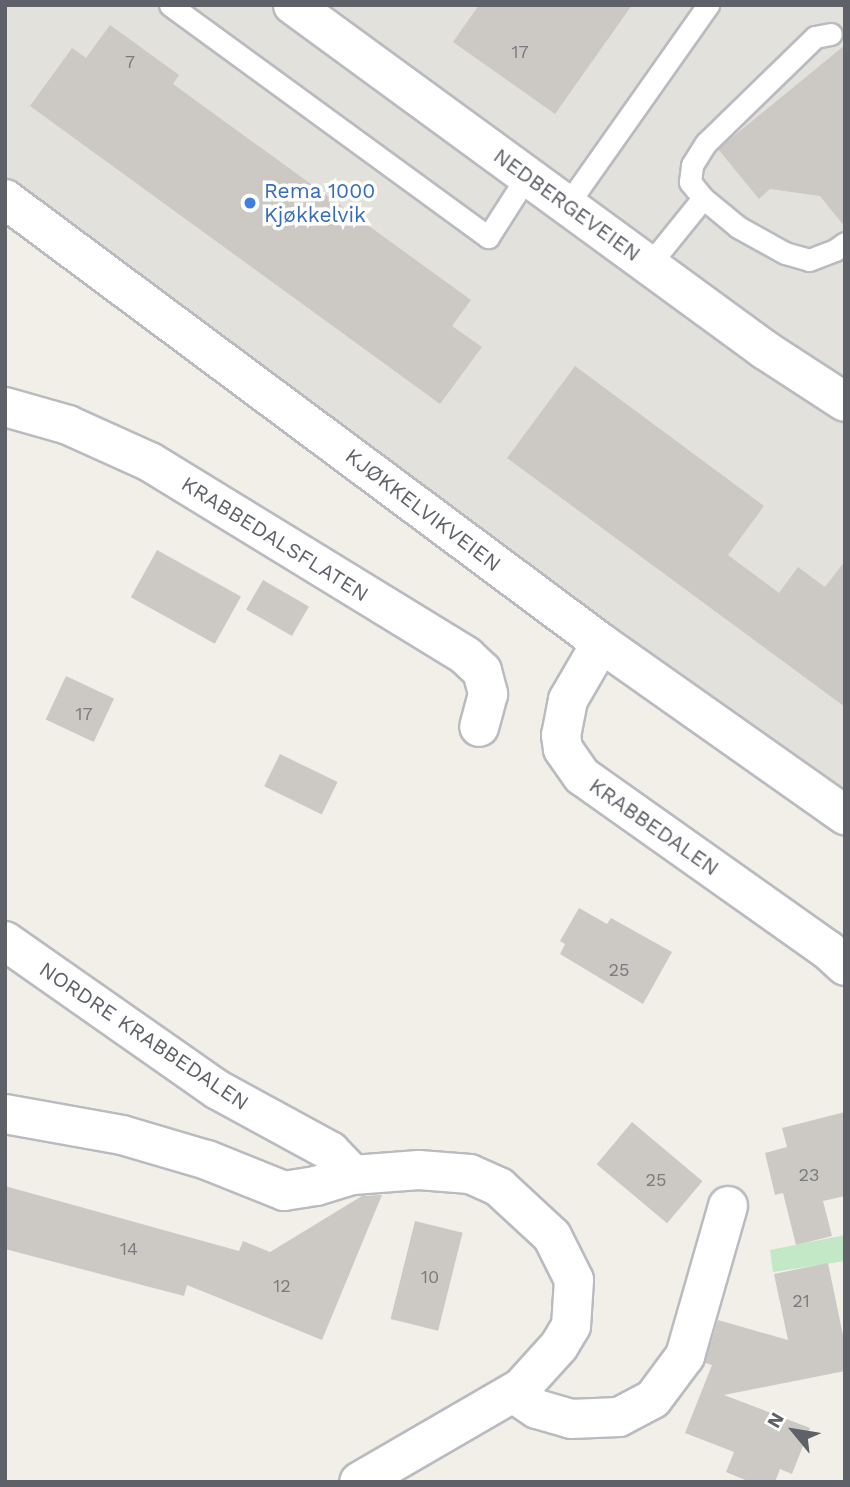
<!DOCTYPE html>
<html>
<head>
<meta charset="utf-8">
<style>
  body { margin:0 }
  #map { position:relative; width:850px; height:1487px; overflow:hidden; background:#f1efe7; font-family:"Work Sans",sans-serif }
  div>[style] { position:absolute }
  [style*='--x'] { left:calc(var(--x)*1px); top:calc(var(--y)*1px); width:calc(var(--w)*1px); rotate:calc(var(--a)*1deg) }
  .industrial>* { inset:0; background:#e2e1db }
  .green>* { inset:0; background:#c3e8c6 }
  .building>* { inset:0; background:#ccc9c4; transform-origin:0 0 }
  .roads { filter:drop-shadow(2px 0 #b9bbc0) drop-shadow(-2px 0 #b9bbc0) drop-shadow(0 2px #b9bbc0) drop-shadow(0 -2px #b9bbc0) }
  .lane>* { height:21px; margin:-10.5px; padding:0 10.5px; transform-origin:10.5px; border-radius:10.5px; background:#fff }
  .street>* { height:38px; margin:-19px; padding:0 19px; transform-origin:19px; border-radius:19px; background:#fff }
  .secondary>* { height:38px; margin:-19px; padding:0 19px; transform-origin:19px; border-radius:19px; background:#fff }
  .dots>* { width:19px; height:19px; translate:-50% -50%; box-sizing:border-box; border:4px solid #fff; border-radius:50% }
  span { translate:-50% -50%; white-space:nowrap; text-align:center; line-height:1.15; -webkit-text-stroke:7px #fff; paint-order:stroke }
  .number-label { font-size:18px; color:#7a7b7e }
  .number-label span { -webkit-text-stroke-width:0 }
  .shop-label { font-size:21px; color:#366cbe }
  .left { translate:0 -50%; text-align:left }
  .street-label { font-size:21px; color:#5e6167 }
  .frame { position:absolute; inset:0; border:7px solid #5e6167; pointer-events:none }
  .north { position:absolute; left:759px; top:1396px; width:70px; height:70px; -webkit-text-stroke:5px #fff; paint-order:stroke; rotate:300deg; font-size:19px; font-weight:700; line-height:28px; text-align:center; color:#5e6167 }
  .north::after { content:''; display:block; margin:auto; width:24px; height:32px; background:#5e6167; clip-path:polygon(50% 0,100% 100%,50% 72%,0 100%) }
</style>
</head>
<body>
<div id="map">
  <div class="industrial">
    <i style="clip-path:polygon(5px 5px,845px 5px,845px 808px,601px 643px,530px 566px,116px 255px,5px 182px)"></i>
  </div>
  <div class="green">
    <i style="clip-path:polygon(845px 1235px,845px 1261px,773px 1272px,770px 1250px)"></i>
  </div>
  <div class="building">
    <i style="clip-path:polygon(479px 5px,632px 5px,555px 114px,453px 42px)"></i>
    <i style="clip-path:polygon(110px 25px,179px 75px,173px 84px,471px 300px,452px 326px,482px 347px,440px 404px,30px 106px,72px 48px,86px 58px)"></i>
    <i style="clip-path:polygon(845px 45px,845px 227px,820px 196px,770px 189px,759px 199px,718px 149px)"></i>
    <i style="clip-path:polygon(575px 366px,764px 506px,728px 555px,779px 593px,798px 567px,825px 587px,845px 561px,845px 707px,507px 458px)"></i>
    <i style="left:157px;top:550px;width:96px;height:54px;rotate:29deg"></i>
    <i style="left:263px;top:580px;width:53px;height:34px;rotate:30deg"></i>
    <i style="left:66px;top:676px;width:53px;height:48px;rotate:25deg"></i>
    <i style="left:280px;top:754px;width:64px;height:36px;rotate:26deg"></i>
    <i style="clip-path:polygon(579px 908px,607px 924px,611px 918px,672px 952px,643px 1004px,560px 954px,565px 944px,560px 941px)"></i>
    <i style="clip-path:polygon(845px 1112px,845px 1196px,823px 1201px,832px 1236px,796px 1245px,783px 1193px,775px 1195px,765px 1153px,787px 1147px,782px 1128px)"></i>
    <i style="left:632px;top:1122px;width:92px;height:55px;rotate:40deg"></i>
    <i style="clip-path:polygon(5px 1186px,239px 1251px,243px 1241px,270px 1252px,362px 1196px,382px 1195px,322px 1340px,187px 1285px,184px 1296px,5px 1249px)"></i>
    <i style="left:415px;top:1221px;width:49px;height:101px;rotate:14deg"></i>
    <i style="clip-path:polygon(828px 1263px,845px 1345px,845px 1371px,724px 1395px,810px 1428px,792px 1474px,780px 1469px,775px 1482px,750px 1482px,726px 1472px,734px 1452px,685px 1433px,712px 1365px,705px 1363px,718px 1320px,788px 1340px,774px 1274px)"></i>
  </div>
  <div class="roads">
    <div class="lane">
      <i style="--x:170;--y:5;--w:394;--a:36.1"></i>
      <i style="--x:488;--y:237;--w:72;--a:-57.4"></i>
      <i style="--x:703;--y:198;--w:21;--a:-129"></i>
      <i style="--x:690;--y:182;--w:17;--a:-83"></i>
      <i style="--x:692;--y:165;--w:26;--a:-58"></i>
      <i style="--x:706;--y:143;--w:152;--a:-44.2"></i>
      <i style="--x:815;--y:37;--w:16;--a:-11"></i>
      <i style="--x:567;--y:205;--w:245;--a:-54.8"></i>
      <i style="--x:649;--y:265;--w:86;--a:-51.1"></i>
      <i style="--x:703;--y:198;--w:45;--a:39.6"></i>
      <i style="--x:738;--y:227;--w:54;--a:29"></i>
      <i style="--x:785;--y:253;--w:25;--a:16"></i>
      <i style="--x:809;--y:260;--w:28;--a:-21"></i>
      <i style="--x:835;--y:250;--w:12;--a:-35"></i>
    </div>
    <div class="street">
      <i style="--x:293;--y:5;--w:585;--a:36.16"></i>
      <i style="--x:765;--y:350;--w:95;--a:33"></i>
      <i style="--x:5;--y:407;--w:66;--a:15.9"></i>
      <i style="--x:68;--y:425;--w:90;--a:24.3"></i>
      <i style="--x:150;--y:462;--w:371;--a:31.5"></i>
      <i style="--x:466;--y:656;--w:22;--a:43"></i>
      <i style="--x:482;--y:671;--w:24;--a:75"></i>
      <i style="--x:488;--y:694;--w:34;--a:105"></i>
      <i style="--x:601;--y:643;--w:66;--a:120.1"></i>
      <i style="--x:568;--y:700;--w:36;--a:101"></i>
      <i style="--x:561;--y:735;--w:14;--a:82"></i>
      <i style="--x:563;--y:749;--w:33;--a:55"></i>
      <i style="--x:582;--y:776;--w:301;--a:35.3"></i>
      <i style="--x:828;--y:950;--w:23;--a:43"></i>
      <i style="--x:5;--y:941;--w:260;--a:35"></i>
      <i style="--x:218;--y:1090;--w:128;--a:28.6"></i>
      <i style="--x:330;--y:1151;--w:33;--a:46"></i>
      <i style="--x:5;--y:1114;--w:119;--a:10.2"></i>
      <i style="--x:122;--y:1135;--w:89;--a:16.4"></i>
      <i style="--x:207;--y:1160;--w:83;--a:21.9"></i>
      <i style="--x:284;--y:1191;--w:32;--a:-9"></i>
      <i style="--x:316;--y:1186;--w:39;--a:-17"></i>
      <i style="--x:353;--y:1175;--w:66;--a:-4.3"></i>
      <i style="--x:419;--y:1170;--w:51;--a:4.5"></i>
      <i style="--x:470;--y:1174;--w:32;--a:24"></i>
      <i style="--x:499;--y:1187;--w:72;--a:42.8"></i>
      <i style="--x:552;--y:1236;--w:49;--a:63.4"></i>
      <i style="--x:574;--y:1280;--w:46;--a:93.7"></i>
      <i style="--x:571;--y:1326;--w:23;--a:121"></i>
      <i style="--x:559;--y:1346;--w:57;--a:132.1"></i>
      <i style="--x:521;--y:1388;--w:187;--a:149.9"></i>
      <i style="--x:513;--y:1393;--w:29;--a:34"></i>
      <i style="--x:537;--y:1409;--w:35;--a:16"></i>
      <i style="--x:571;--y:1419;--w:48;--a:-2.4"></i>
      <i style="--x:619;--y:1417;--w:38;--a:-28"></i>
      <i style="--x:653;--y:1399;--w:54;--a:-53.3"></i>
      <i style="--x:685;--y:1356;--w:156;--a:-74"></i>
    </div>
    <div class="secondary">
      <i style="--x:5;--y:199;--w:743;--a:36.68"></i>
      <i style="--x:601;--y:643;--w:299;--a:35.2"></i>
    </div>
  </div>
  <div class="dots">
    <i style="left:250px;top:203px;background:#3f7fe0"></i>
  </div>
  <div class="number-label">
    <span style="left:520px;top:52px">17</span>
    <span style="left:130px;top:62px">7</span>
    <span style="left:84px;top:714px">17</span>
    <span style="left:619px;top:970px">25</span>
    <span style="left:809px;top:1175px">23</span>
    <span style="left:656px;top:1180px">25</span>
    <span style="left:129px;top:1249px">14</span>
    <span style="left:430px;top:1277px">10</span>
    <span style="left:282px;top:1286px">12</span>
    <span style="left:801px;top:1301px">21</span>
  </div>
  <div class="shop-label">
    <span class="left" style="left:264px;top:203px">Rema 1000<br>Kjøkkelvik</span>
  </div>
  <div class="street-label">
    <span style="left:567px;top:205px;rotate:36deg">NEDBERGEVEIEN</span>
    <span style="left:423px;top:510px;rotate:37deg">KJØKKELVIKVEIEN</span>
    <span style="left:275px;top:539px;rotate:32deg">KRABBEDALSFLATEN</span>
    <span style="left:654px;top:827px;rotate:35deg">KRABBEDALEN</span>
    <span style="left:144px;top:1036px;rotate:34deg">NORDRE KRABBEDALEN</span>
  </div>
  <div class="frame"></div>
  <div class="north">N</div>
</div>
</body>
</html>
